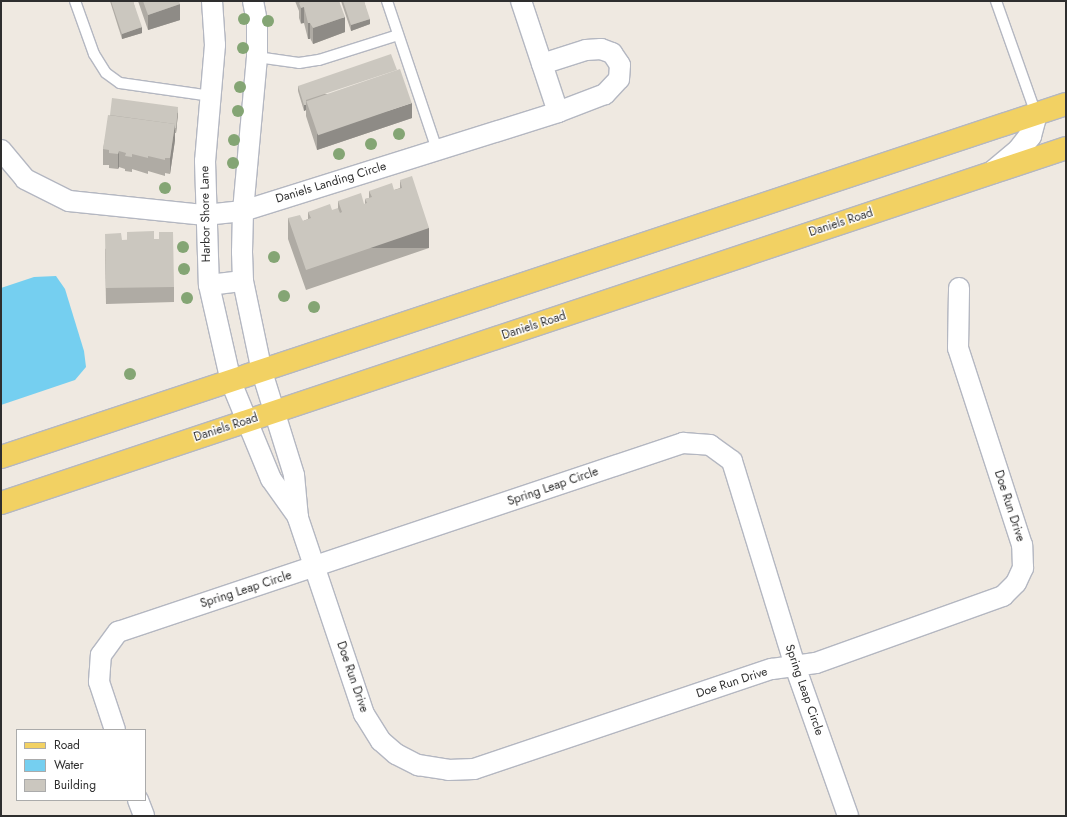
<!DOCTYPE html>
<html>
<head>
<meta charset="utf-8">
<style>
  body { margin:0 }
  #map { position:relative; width:1067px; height:817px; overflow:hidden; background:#efe9e1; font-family:Jost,sans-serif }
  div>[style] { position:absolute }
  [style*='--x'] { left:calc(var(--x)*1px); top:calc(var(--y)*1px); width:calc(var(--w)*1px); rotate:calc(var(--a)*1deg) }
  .water>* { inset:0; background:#75cff0 }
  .roads { filter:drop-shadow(1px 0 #b4b7c1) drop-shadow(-1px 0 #b4b7c1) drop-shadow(0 1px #b4b7c1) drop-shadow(0 -1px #b4b7c1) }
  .service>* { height:10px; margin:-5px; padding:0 5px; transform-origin:5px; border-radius:5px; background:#fff }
  .minor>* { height:20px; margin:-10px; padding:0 10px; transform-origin:10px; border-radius:10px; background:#fff }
  .secondary>* { height:22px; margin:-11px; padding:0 11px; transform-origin:11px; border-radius:11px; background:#fff }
  .primary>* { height:22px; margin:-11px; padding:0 11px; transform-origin:11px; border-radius:11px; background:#f2d163 }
  .trees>* { width:12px; height:12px; margin:-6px; border-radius:50%; background:#84a574 }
  .wall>* { inset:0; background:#afaba4 }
  .shaded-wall>* { inset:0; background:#8e8b86; transform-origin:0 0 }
  .building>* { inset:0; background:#cbc7bf; transform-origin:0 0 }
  span { translate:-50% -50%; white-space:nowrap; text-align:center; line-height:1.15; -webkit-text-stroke:3px #fff; paint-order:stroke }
  .street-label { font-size:12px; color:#2e2e2e }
  .frame { position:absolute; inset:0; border:2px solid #2e2e2e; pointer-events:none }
  .legend { position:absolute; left:16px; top:729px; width:130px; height:72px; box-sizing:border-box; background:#fff; border:1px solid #ababab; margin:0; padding:5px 7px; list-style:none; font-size:12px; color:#2e2e2e }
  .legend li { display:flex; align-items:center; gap:8px; height:20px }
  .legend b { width:20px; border:1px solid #ababab }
</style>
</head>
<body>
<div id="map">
  <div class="water">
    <i style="clip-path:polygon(56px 276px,65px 289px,84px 351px,86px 367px,75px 380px,1px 405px,1px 288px,34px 277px)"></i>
  </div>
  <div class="roads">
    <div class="service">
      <i style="--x:75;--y:1;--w:56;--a:70.3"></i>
      <i style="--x:94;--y:54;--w:22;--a:58"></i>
      <i style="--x:106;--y:73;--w:17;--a:36"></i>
      <i style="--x:120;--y:83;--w:92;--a:8.1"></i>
      <i style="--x:387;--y:1;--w:157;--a:71.4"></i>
      <i style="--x:996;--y:1;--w:120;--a:70.5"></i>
      <i style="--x:257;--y:57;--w:42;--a:8.1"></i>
      <i style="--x:299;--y:63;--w:20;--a:-9"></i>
      <i style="--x:319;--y:60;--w:83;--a:-17.6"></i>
    </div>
    <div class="minor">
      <i style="--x:212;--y:1;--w:44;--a:86.1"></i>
      <i style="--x:215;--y:45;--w:116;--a:94.9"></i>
      <i style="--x:205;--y:161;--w:124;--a:88.2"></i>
      <i style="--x:209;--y:285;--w:99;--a:77.2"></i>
      <i style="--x:231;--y:382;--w:105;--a:67.6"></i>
      <i style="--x:271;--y:479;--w:47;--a:54.6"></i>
      <i style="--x:253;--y:1;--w:21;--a:79"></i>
      <i style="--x:257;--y:22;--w:35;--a:90"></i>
      <i style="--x:257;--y:57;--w:155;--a:95.2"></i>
      <i style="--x:243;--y:211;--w:41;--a:91.4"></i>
      <i style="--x:242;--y:252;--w:29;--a:88"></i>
      <i style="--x:243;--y:281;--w:93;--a:78.2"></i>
      <i style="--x:262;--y:372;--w:108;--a:72.7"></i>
      <i style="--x:294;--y:475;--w:43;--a:84.7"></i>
      <i style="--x:298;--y:518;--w:207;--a:71.4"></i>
      <i style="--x:364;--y:714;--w:32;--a:58"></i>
      <i style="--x:381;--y:741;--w:20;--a:41"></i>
      <i style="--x:396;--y:754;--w:25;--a:27"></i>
      <i style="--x:418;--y:765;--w:30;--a:9"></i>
      <i style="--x:448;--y:770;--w:26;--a:-2"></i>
      <i style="--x:474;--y:769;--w:314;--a:-18.6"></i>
      <i style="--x:772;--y:669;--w:44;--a:-7.8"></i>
      <i style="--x:816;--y:663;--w:199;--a:-19.7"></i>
      <i style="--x:1003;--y:596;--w:18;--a:-45"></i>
      <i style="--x:1016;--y:583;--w:17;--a:-65"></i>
      <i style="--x:1023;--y:568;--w:23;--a:-92"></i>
      <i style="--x:1022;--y:545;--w:207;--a:-108"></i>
      <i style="--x:958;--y:348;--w:60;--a:-89"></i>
      <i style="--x:542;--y:64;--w:46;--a:-17.7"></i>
      <i style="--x:586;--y:50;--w:15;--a:-4"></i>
      <i style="--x:601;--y:49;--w:12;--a:20"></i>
      <i style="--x:612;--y:53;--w:14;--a:56"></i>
      <i style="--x:620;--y:65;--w:14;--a:94"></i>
      <i style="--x:619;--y:79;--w:21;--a:133"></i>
      <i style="--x:605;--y:94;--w:50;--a:159"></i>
      <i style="--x:1;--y:150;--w:38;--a:50"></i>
      <i style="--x:25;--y:179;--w:49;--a:26.6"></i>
      <i style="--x:69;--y:201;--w:137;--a:5.9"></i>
      <i style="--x:205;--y:215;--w:38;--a:-6"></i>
      <i style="--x:243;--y:211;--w:330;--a:-17.4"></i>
      <i style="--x:558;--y:112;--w:117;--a:-108.4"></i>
      <i style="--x:209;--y:285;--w:34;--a:-7"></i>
      <i style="--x:115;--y:730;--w:51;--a:-108.4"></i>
      <i style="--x:99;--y:682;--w:27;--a:-86"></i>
      <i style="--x:101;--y:655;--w:29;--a:-54"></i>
      <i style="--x:118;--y:632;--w:596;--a:-18.5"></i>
      <i style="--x:683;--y:443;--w:27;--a:4"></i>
      <i style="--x:710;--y:445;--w:27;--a:36"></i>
      <i style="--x:732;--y:461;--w:214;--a:72.9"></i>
      <i style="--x:795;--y:666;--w:159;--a:70.5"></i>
      <i style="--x:138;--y:800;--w:17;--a:69"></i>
    </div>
    <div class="secondary">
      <i style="--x:993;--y:172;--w:34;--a:-40"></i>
      <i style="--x:1019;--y:150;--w:18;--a:-52"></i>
      <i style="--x:1030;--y:136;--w:23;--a:-75"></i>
    </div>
    <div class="primary">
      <i style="--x:1;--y:457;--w:1122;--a:-18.34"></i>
      <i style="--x:1;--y:503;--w:1123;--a:-18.43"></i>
    </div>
  </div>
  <div class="trees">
    <i style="left:244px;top:19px"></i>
    <i style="left:268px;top:21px"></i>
    <i style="left:243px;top:48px"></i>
    <i style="left:240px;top:87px"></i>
    <i style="left:238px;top:111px"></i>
    <i style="left:399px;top:134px"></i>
    <i style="left:234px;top:140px"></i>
    <i style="left:371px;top:144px"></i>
    <i style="left:339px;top:154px"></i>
    <i style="left:233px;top:163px"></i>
    <i style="left:165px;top:188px"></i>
    <i style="left:183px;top:247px"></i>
    <i style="left:274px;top:257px"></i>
    <i style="left:184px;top:269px"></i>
    <i style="left:284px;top:296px"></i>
    <i style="left:187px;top:298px"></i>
    <i style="left:314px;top:307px"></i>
    <i style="left:130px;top:374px"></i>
  </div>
  <div class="wall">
    <i style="clip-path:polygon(110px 1px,133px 1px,142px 33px,122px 39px)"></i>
    <i style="clip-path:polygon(138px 1px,179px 1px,180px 20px,148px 30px)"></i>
    <i style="clip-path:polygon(295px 1px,339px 1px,345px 32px,313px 44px,310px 38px,308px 39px,304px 23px,301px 24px,299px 18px,299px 11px)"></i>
    <i style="clip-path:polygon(341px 1px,364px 1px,370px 24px,351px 31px)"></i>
    <i style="clip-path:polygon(298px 86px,412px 118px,317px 150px,306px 116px,306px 110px,304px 111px,298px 91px)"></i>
    <i style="clip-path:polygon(178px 113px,176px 133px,175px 133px,175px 140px,170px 174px,165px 173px,165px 176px,148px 171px,148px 174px,132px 169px,132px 172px,125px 171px,125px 169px,119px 167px,118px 169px,109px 168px,109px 165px,103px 165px,103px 149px,110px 115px)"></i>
    <i style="clip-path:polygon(400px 180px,429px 248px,306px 290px,288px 239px,288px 218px,303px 221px,308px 219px,308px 212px,338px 210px,338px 201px,365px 204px,365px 199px,369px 198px,369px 191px,394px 190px,400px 188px)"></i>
    <i style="clip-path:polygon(154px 239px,174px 287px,174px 302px,106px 304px,105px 249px,122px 240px)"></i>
  </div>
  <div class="shaded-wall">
    <i style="clip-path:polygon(180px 4px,180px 20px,148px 30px,148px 15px)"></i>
    <i style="left:304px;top:7px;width:16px;height:3px;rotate:90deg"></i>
    <i style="clip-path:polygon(345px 17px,345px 32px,313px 44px,313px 28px)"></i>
    <i style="clip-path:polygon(370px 19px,370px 24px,351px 31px,351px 25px)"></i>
    <i style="left:308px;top:23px;width:2px;height:16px"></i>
    <i style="clip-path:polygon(142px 27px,142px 33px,122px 39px,122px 34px)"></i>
    <i style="clip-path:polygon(412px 103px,412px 118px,317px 150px,317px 134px)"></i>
    <i style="clip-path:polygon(304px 105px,306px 105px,306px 110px,304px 111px)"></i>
    <i style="clip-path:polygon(178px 107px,178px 113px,176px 133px,176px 128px)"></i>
    <i style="clip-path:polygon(175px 124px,175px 140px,170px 174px,170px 158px)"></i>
    <i style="clip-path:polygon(119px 151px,119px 167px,118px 169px,118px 154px)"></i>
    <i style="left:429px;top:228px;width:20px;height:130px;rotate:90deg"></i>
  </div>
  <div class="building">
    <i style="clip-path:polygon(111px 1px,133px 1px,142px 27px,122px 34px)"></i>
    <i style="clip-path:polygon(143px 1px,179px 1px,180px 4px,148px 15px)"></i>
    <i style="clip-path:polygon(302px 1px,339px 1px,345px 17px,313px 28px,310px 23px,308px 23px,304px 7px,301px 8px,299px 3px)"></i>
    <i style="clip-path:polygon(343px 1px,364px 1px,370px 19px,351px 25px)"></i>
    <i style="clip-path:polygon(391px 54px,397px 70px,306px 100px,306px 105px,304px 105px,298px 86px)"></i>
    <i style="left:400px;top:69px;width:36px;height:99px;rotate:71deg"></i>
    <i style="clip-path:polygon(112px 98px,178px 107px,176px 128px,175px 128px,175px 124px,110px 115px)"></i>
    <i style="clip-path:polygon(108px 115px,175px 124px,170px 158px,165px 158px,165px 160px,148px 156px,148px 158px,132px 154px,132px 157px,125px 156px,126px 153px,119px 151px,118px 154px,109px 153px,109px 150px,103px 149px)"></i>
    <i style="clip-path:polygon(412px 176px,429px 228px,306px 270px,288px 218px,300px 215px,303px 221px,311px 218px,308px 212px,330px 204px,332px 210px,338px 208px,340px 213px,342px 212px,338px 201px,361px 193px,364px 204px,367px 203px,365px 199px,372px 197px,369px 191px,392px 183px,394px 190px,402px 188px,400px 180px)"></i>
    <i style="clip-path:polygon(154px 231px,154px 239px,159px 239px,159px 232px,173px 232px,174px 287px,106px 288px,105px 234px,121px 233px,122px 240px,127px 240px,127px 232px)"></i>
  </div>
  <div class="street-label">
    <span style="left:331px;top:183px;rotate:-17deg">Daniels Landing Circle</span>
    <span style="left:206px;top:214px;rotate:-91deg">Harbor Shore Lane</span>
    <span style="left:841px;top:223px;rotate:-18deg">Daniels Road</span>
    <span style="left:534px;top:326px;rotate:-18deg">Daniels Road</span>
    <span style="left:226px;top:428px;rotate:-18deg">Daniels Road</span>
    <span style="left:553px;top:487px;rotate:-19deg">Spring Leap Circle</span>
    <span style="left:1009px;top:506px;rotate:72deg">Doe Run Drive</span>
    <span style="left:246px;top:590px;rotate:-18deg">Spring Leap Circle</span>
    <span style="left:352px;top:677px;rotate:71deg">Doe Run Drive</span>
    <span style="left:732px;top:683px;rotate:-18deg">Doe Run Drive</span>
    <span style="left:804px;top:690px;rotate:71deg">Spring Leap Circle</span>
  </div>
  <div class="frame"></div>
  <ul class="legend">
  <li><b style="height:5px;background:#f2d163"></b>Road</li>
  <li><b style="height:11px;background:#75cff0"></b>Water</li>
  <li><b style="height:11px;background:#cbc7bf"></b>Building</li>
  </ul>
</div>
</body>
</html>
